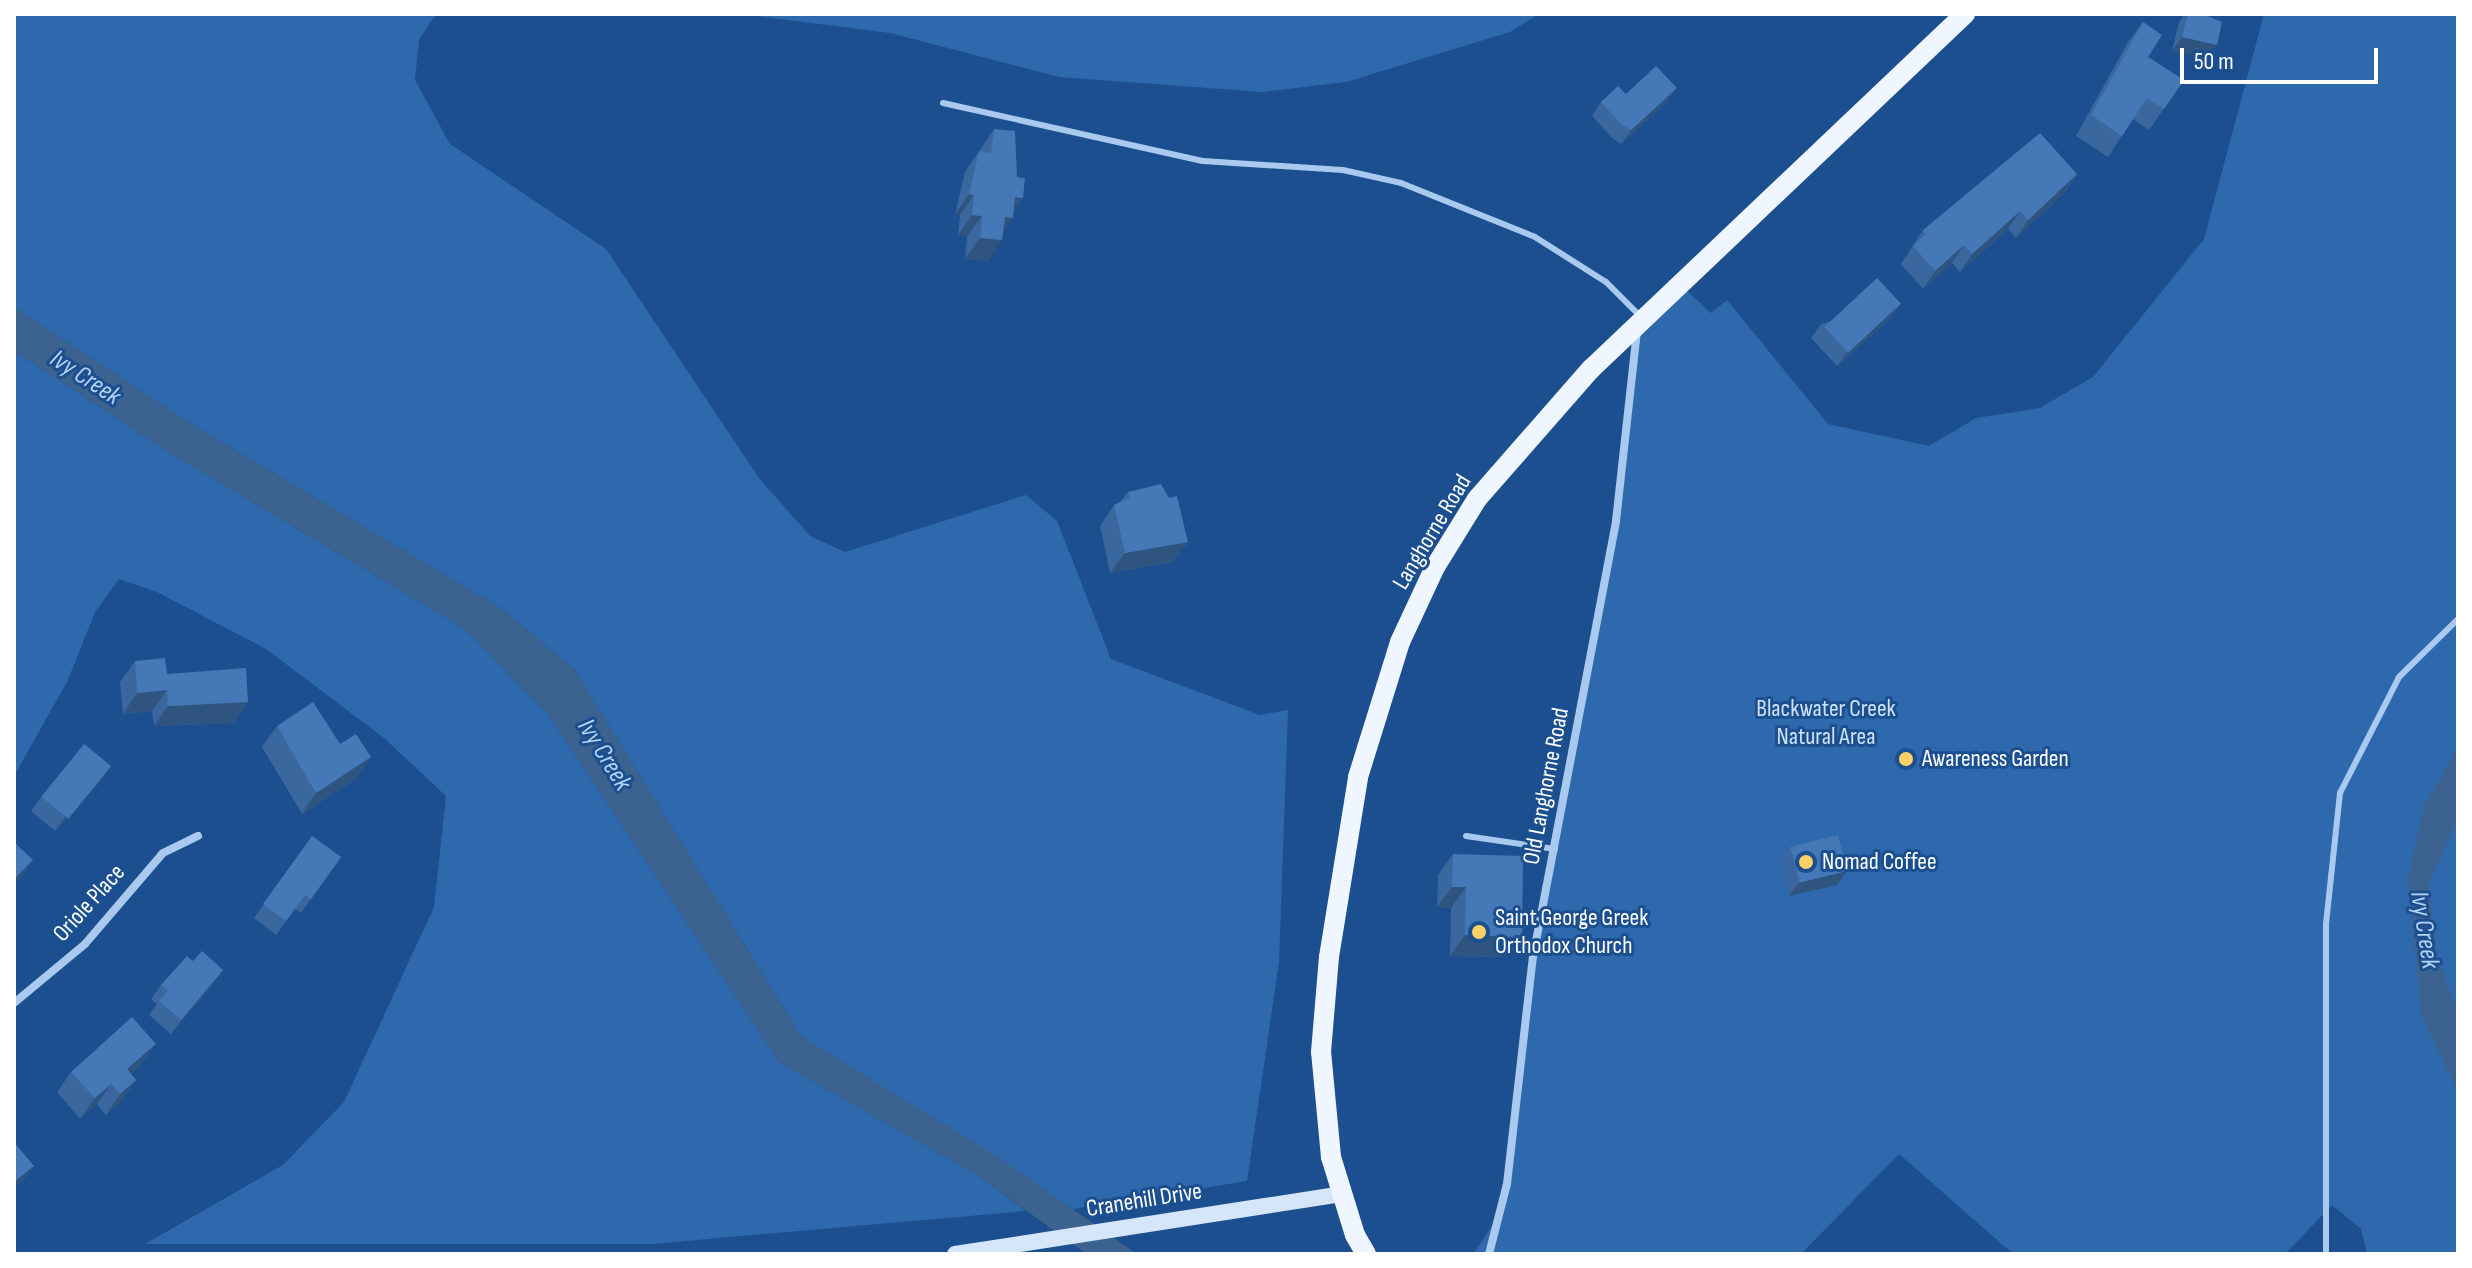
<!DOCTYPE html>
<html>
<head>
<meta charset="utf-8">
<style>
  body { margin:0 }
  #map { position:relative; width:2472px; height:1268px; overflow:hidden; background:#1b4f8f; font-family:"Sofia Sans Condensed",sans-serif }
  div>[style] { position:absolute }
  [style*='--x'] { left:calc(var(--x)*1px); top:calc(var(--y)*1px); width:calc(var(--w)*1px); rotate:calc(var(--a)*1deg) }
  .green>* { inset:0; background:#2e69ad }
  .water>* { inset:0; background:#3c6290 }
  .service>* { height:6px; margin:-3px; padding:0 3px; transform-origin:3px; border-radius:3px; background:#a9c9ee }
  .minor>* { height:8px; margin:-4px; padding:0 4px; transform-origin:4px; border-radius:4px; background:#a9c9ee }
  .secondary>* { height:16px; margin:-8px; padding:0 8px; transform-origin:8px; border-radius:8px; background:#d6e6fa }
  .primary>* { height:20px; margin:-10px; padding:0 10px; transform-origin:10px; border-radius:10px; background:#f0f6ff }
  .wall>* { inset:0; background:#3a679d }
  .shaded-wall>* { inset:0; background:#305480 }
  .building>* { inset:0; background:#4478b7; transform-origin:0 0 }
  .dots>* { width:22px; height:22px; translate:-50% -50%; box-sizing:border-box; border:4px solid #1b4f8f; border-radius:50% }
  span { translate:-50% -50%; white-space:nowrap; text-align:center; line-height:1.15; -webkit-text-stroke:6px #1b4f8f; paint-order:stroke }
  .street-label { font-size:24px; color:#fff }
  .park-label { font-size:24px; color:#cfe3fa }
  .poi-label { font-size:24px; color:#fff }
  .left { translate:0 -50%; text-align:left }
  .water-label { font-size:26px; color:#b5d3f5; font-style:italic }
  .frame { position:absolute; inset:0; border:16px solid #fff; pointer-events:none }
  .scale { position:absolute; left:2180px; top:48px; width:198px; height:36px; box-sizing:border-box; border:4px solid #fff; border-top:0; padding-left:10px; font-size:24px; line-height:28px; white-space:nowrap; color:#fff; -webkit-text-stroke:6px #1b4f8f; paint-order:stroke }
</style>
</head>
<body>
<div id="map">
  <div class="green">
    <i style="clip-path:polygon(14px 14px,436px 14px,419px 40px,415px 80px,450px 144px,606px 249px,759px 478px,810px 536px,845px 552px,1026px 495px,1057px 521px,1111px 659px,1260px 715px,1288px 710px,1279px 962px,1247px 1181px,1073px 1209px,801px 1036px,574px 669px,502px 609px,188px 422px,14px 307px)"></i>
    <i style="clip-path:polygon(740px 14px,1539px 14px,1510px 32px,1346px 82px,1262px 92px,1059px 77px,890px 33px)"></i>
    <i style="clip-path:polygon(2264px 14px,2458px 14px,2458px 1254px,2367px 1254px,2361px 1229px,2332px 1205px,2285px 1254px,2013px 1254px,1899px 1154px,1801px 1254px,1473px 1254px,1498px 1217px,1547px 883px,1619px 496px,1638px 325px,1681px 285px,1711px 313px,1727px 300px,1828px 424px,1929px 446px,1976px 418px,2040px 408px,2093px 377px,2204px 239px)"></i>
    <i style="clip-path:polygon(14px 351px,170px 453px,465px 629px,546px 712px,779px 1062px,979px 1176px,1026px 1211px,652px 1244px,145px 1244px,283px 1165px,344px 1102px,434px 907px,446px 796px,384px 738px,266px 649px,157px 592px,119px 579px,95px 612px,67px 682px,14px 776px)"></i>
  </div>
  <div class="water">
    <i style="clip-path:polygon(14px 307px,188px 422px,502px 609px,574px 669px,801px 1036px,1001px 1159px,1137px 1254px,1086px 1254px,979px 1176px,779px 1062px,546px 712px,465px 629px,170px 453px,14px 351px)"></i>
    <i style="clip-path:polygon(2458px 747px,2458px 818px,2429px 882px,2437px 956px,2458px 1012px,2458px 1093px,2421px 1015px,2408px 877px,2424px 806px)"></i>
  </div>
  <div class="service">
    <i style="--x:943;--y:103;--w:266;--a:12.6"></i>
    <i style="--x:1203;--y:161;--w:140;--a:3.7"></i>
    <i style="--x:1343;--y:170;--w:59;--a:12.6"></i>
    <i style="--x:1401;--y:183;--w:144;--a:21.9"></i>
    <i style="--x:1535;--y:237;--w:84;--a:32.4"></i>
    <i style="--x:1606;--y:282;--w:49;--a:45"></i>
    <i style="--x:1466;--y:836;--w:90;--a:8.3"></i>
    <i style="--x:2326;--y:1254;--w:330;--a:-90"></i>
    <i style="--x:2326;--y:924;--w:132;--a:-83.9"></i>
    <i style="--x:2340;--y:793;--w:130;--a:-63"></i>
    <i style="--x:2399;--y:677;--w:83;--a:-44.5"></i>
  </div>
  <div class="minor">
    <i style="--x:14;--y:1003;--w:92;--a:-39.7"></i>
    <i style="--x:85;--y:944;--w:120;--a:-49.4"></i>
    <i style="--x:163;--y:853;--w:39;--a:-26"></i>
    <i style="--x:1489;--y:1254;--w:72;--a:-75.6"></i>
    <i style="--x:1507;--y:1184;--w:228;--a:-83.5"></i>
    <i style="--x:1533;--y:957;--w:444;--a:-79.2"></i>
    <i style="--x:1616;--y:521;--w:192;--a:-83.7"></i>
  </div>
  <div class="secondary">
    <i style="--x:955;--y:1254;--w:391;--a:-8.8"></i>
  </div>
  <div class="primary">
    <i style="--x:1366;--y:1254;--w:22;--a:-120"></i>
    <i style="--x:1355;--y:1235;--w:82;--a:-107.1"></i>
    <i style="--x:1331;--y:1157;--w:105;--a:-95.4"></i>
    <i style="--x:1321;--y:1052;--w:95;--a:-85.2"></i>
    <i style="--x:1329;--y:957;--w:182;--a:-80.8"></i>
    <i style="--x:1358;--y:777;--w:141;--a:-72.7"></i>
    <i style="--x:1400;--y:642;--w:83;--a:-65"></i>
    <i style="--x:1435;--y:567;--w:80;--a:-58.3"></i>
    <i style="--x:1477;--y:499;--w:173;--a:-48.8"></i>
    <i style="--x:1591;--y:369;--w:516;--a:-43.51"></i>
  </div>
  <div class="wall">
    <i style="clip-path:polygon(2185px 14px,2203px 14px,2207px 59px,2172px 51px,2179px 22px)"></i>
    <i style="clip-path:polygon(2143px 22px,2148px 57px,2184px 80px,2149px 130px,2133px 119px,2108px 157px,2076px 136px,2128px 42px)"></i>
    <i style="clip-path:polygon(1626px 94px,1667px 102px,1621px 144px,1612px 138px,1592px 116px,1601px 102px)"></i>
    <i style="clip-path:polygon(994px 129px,1013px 213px,1013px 218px,1003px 231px,988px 261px,965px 259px,967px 236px,958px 235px,960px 215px,955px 215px,965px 172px)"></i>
    <i style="clip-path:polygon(2077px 174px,2065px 192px,2016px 238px,2008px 229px,1960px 272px,1952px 263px,1923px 289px,1901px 264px,1923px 230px)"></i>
    <i style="clip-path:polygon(1901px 304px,1891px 318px,1837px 366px,1811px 338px,1821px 324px)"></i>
    <i style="clip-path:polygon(1128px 492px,1188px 542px,1173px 562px,1110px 573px,1100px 526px,1114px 505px,1120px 502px)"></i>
    <i style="clip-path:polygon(135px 661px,167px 674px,248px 702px,234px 723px,154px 726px,152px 711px,123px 714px,120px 682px)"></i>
    <i style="clip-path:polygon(277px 726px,340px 744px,357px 778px,302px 814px,262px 747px)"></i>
    <i style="clip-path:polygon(102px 780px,55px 831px,31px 811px,41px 797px)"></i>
    <i style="clip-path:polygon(312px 836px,341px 857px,301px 913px,295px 909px,276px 935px,254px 918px)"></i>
    <i style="clip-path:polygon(1790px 846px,1847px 871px,1837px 885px,1789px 896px,1781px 860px)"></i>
    <i style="clip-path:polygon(1453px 854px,1522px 937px,1507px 957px,1450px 956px,1451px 908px,1437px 907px,1438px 875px)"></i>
    <i style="clip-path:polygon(193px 961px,223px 970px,213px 984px,171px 1034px,149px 1015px,157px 1004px,151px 999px,161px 985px)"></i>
    <i style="clip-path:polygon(141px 1065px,131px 1074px,136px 1080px,122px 1100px,106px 1115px,97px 1104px,80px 1119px,57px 1092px,71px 1072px)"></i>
  </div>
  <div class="shaded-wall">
    <i style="clip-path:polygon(2182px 37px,2217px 45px,2207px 59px,2172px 51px)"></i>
    <i style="clip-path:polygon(1677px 88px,1667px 102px,1621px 144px,1631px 130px)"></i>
    <i style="clip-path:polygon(2077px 174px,2065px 192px,2016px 238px,2028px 220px)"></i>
    <i style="clip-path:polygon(969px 194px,974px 195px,960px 215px,955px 215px)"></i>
    <i style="clip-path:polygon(1015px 197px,1023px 198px,1010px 217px,1013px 218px,998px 238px,990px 238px)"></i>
    <i style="clip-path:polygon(2020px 211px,2008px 229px,1960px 272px,1972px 254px)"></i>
    <i style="clip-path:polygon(972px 215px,982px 216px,967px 236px,958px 235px)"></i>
    <i style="clip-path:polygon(980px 238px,1002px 240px,988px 261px,965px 259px)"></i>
    <i style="clip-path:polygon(1964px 245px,1952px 263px,1923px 289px,1935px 271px)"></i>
    <i style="clip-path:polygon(1901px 304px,1891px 318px,1837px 366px,1847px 352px)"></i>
    <i style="clip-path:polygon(1188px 542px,1173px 562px,1110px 573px,1125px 553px)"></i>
    <i style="clip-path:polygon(167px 690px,152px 711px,123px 714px,137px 693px)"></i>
    <i style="clip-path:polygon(248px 702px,234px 723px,154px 726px,168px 706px)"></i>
    <i style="clip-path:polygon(371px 757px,357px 778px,302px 814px,316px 793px)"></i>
    <i style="clip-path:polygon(111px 766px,102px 780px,55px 831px,65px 817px)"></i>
    <i style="clip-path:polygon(33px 860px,23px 875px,14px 884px,14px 879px)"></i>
    <i style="clip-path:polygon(1847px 871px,1837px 885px,1789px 896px,1799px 882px)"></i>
    <i style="clip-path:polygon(1452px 887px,1466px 887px,1451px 908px,1437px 907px)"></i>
    <i style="clip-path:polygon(1465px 935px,1522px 937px,1507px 957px,1450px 956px)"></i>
    <i style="clip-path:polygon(223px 970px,213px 984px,171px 1034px,181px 1020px)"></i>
    <i style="clip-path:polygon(156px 1044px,141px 1065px,112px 1090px,127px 1069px)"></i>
    <i style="clip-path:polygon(136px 1080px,122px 1100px,106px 1115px,120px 1094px)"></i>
    <i style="clip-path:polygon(111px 1084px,97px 1104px,80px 1119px,95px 1098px)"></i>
    <i style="clip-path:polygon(34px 1166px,24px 1180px,14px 1188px,14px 1182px)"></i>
  </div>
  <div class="building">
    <i style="clip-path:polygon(2188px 14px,2203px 14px,2222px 22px,2217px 45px,2182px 37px)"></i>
    <i style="clip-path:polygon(2143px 22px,2162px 35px,2148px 57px,2184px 80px,2164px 109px,2147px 98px,2122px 136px,2091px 115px)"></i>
    <i style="clip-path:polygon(1656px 66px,1677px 88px,1631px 130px,1621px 124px,1601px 102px,1618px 86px,1626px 94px)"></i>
    <i style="clip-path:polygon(994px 129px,1015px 131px,1017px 177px,1025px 178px,1023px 198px,1015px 197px,1013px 218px,1005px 217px,1002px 240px,980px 238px,982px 216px,972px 215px,974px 195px,969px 194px,979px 151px,991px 153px)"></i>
    <i style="clip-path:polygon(2040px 133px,2077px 174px,2028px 220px,2020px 211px,1972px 254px,1964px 245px,1935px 271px,1913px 246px,1926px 234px,1923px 230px)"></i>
    <i style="left:1877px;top:278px;width:35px;height:72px;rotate:47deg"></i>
    <i style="clip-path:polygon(1161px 484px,1169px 498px,1177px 496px,1188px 542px,1125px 553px,1114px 505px,1130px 498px,1128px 492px)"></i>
    <i style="clip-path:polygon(165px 658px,167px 674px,246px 668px,248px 702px,168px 706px,167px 690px,137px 693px,135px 661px)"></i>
    <i style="clip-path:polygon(313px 702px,340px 744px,356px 734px,371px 757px,316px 793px,277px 726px)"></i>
    <i style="left:84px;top:744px;width:35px;height:68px;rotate:39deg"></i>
    <i style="left:1838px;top:835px;width:37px;height:49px;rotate:76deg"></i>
    <i style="clip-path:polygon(312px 836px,341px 857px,311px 899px,305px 895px,286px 921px,263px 904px)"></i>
    <i style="clip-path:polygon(14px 842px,33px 860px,14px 879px)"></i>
    <i style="clip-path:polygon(1453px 854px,1523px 856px,1522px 937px,1465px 935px,1466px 887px,1452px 887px)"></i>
    <i style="clip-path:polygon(202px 951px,223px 970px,181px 1020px,159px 1001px,168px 991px,161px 985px,187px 956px,193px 961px)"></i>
    <i style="clip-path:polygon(132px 1017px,156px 1044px,127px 1069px,136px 1080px,120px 1094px,111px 1084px,95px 1098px,71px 1072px)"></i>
    <i style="clip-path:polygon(14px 1142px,34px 1166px,14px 1182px)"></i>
  </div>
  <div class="dots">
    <i style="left:1906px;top:759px;background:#ffd166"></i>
    <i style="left:1806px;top:862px;background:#ffd166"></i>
    <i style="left:1479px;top:932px;background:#ffd166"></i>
  </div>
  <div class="street-label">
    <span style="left:1432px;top:532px;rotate:-59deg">Langhorne Road</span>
    <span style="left:1546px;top:786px;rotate:-79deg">Old Langhorne Road</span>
    <span style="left:89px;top:903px;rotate:-48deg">Oriole Place</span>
    <span style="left:1144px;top:1200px;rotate:-9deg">Cranehill Drive</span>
  </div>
  <div class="park-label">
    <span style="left:1826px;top:723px">Blackwater Creek<br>Natural Area</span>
  </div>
  <div class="poi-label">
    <span class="left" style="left:1922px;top:759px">Awareness Garden</span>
    <span class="left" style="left:1822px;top:862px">Nomad Coffee</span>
    <span class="left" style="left:1495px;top:932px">Saint George Greek<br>Orthodox Church</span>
  </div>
  <div class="water-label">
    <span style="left:85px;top:378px;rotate:33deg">Ivy Creek</span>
    <span style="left:604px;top:755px;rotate:58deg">Ivy Creek</span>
    <span style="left:2424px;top:930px;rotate:81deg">Ivy Creek</span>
  </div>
  <div class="frame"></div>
  <div class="scale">50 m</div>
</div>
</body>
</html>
